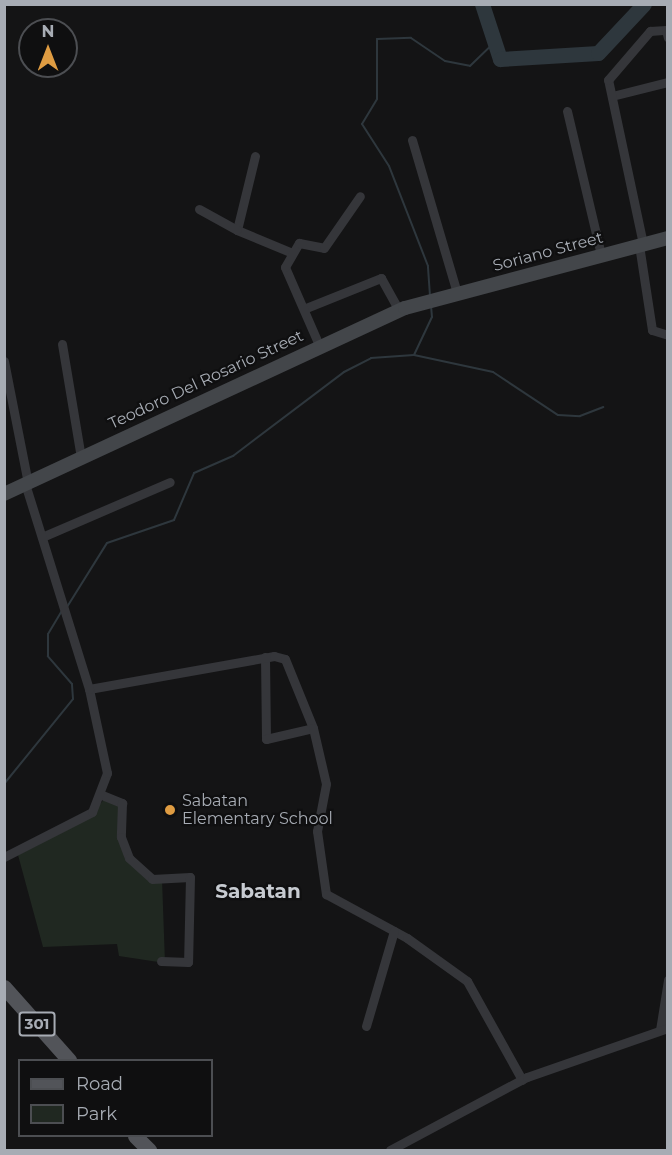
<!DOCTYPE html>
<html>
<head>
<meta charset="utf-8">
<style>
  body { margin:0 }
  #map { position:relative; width:672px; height:1155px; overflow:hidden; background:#141415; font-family:Montserrat,sans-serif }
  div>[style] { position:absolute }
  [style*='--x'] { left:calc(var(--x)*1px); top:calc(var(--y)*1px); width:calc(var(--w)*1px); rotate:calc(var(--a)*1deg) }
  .green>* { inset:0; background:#202821 }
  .stream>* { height:2px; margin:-1px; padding:0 1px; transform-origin:1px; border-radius:1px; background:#2e373d }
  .river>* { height:15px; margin:-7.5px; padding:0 7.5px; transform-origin:7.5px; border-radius:7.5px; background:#2e373d }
  .minor>* { height:9px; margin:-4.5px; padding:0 4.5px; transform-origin:4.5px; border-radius:4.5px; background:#35363a }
  .secondary>* { height:14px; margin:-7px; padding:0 7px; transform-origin:7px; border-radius:7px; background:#43464a }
  .primary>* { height:15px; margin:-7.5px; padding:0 7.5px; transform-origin:7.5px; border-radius:7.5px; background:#525459 }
  .dots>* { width:16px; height:16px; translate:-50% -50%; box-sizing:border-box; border:3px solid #0f0f10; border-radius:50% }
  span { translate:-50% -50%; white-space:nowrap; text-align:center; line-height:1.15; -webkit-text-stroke:4.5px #0f0f10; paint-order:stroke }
  .shield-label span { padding:2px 4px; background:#0f0f10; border:2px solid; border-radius:4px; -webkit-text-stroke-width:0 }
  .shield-label { font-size:15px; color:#a7acb4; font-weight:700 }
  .street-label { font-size:16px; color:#a7acb4 }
  .poi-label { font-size:16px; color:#a7acb4 }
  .left { translate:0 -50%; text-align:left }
  .quarter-label { font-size:20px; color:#c7cbd1; font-weight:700 }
  .frame { position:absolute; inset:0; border:6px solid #a7acb4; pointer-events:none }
  .legend { position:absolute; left:18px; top:1059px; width:195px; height:78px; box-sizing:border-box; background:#0f0f10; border:2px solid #4c4e52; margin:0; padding:8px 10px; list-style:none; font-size:18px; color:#a7acb4 }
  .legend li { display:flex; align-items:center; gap:12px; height:30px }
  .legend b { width:30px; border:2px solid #4c4e52 }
  .north { position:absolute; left:18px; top:18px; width:60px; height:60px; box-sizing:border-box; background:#0f0f10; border:2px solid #4c4e52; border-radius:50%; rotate:0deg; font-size:16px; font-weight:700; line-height:24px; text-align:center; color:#a7acb4 }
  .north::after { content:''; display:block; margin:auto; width:21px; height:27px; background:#df9c42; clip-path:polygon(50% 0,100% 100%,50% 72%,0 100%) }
</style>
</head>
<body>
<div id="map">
  <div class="green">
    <i style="clip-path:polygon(105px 798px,121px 804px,125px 859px,162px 879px,165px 963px,119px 956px,117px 944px,43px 947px,18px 855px,88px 819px)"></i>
  </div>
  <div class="stream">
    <i style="--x:430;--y:296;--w:30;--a:-94"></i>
    <i style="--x:428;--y:266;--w:107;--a:-111.3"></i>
    <i style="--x:389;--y:166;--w:50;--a:-122.7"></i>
    <i style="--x:362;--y:124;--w:29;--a:-59"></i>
    <i style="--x:377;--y:99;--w:60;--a:-90"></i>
    <i style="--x:377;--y:39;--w:34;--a:-2"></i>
    <i style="--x:411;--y:38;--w:41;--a:34.1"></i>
    <i style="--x:445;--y:61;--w:25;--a:11"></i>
    <i style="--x:470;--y:66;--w:33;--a:-44"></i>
    <i style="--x:414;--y:355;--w:42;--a:-64.7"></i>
    <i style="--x:432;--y:317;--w:12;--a:-95"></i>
    <i style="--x:67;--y:607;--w:75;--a:-58"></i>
    <i style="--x:107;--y:543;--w:71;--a:-18.9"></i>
    <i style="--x:174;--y:520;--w:51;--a:-66.9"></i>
    <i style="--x:194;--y:473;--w:43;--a:-23.6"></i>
    <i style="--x:233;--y:456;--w:139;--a:-37.1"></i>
    <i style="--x:344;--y:372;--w:30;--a:-27"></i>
    <i style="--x:371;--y:358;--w:43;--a:-4"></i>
    <i style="--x:414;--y:355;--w:81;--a:12.1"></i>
    <i style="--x:493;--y:372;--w:78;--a:33.5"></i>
    <i style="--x:558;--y:415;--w:22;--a:3"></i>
    <i style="--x:580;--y:416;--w:25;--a:-21"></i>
    <i style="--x:4;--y:784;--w:109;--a:-50.9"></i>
    <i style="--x:73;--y:699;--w:15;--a:-94"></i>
    <i style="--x:72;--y:684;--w:37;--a:-131"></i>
    <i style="--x:48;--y:656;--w:22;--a:-90"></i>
    <i style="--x:48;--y:634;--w:27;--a:-59"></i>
  </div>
  <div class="river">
    <i style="--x:482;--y:4;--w:58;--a:71.9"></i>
    <i style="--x:500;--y:59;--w:98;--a:-3.5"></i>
    <i style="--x:598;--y:53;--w:67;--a:-46.8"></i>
  </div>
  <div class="minor">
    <i style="--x:612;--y:96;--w:58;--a:-14"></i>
    <i style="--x:567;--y:111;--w:148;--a:76.7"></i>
    <i style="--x:412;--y:140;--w:159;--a:73.6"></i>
    <i style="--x:255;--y:156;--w:76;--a:103.7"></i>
    <i style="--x:237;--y:230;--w:57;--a:22.5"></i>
    <i style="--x:199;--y:209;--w:43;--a:28.9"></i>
    <i style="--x:643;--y:244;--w:168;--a:-102"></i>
    <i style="--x:608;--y:80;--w:65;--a:-49.4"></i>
    <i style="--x:650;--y:31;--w:16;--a:-4"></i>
    <i style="--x:666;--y:30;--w:8;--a:76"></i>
    <i style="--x:639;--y:245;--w:86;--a:81.3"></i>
    <i style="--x:652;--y:330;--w:17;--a:17"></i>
    <i style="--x:306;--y:308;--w:81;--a:-21.8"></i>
    <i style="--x:381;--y:278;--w:38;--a:61"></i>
    <i style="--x:62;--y:344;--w:116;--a:80.5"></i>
    <i style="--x:319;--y:345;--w:85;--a:-113.6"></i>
    <i style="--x:285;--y:267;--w:28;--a:-60"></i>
    <i style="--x:299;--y:243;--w:25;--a:11"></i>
    <i style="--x:324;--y:248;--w:63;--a:-55.3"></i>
    <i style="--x:4;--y:361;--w:124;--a:78.9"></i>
    <i style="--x:42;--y:537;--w:139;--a:-23.3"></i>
    <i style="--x:265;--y:657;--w:82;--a:89.3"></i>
    <i style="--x:266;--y:739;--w:48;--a:-13.2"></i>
    <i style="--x:89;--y:689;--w:188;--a:-10.1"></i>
    <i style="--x:274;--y:656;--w:11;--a:15"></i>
    <i style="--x:285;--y:659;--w:74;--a:67.9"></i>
    <i style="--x:313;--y:728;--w:57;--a:76.9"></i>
    <i style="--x:326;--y:784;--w:48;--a:100.8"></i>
    <i style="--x:317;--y:831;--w:64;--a:81.9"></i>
    <i style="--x:326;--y:894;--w:92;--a:28.5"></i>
    <i style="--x:407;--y:938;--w:74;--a:35.6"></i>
    <i style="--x:467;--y:981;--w:113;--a:60.9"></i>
    <i style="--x:102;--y:795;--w:22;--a:22"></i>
    <i style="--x:122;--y:803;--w:34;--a:92"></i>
    <i style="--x:121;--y:837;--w:22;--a:69"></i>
    <i style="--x:129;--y:858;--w:31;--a:42"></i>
    <i style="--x:152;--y:879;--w:38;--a:-3"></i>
    <i style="--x:190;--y:877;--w:85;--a:91.3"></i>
    <i style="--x:188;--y:962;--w:27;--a:-178"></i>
    <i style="--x:4;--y:857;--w:99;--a:-27.1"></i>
    <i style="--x:92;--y:812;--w:42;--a:-69"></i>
    <i style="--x:107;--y:773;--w:86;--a:-102.1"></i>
    <i style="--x:89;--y:689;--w:215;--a:-107.3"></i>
    <i style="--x:366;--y:1026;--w:99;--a:-73.6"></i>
    <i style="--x:660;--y:1030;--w:51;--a:-80.9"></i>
    <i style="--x:390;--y:1150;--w:155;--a:-28.1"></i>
    <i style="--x:527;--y:1077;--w:149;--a:-19.2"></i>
  </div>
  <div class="secondary">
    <i style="--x:4;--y:494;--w:442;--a:-24.9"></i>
    <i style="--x:405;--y:308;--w:272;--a:-14.9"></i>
  </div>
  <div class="primary">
    <i style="--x:4;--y:987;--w:98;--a:48.3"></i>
    <i style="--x:135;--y:1136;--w:20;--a:45"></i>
  </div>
  <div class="dots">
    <i style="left:170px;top:810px;background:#df9c42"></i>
  </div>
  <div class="shield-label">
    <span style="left:37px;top:1024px">301</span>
  </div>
  <div class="street-label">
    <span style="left:548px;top:252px;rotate:-15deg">Soriano Street</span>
    <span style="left:206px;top:380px;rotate:-25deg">Teodoro Del Rosario Street</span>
  </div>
  <div class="poi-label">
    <span class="left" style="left:182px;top:810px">Sabatan<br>Elementary School</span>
  </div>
  <div class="quarter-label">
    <span style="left:258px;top:891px">Sabatan</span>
  </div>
  <div class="frame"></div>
  <ul class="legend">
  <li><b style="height:8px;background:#525459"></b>Road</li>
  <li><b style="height:16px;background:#202821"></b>Park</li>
  </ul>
  <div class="north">N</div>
</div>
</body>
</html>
